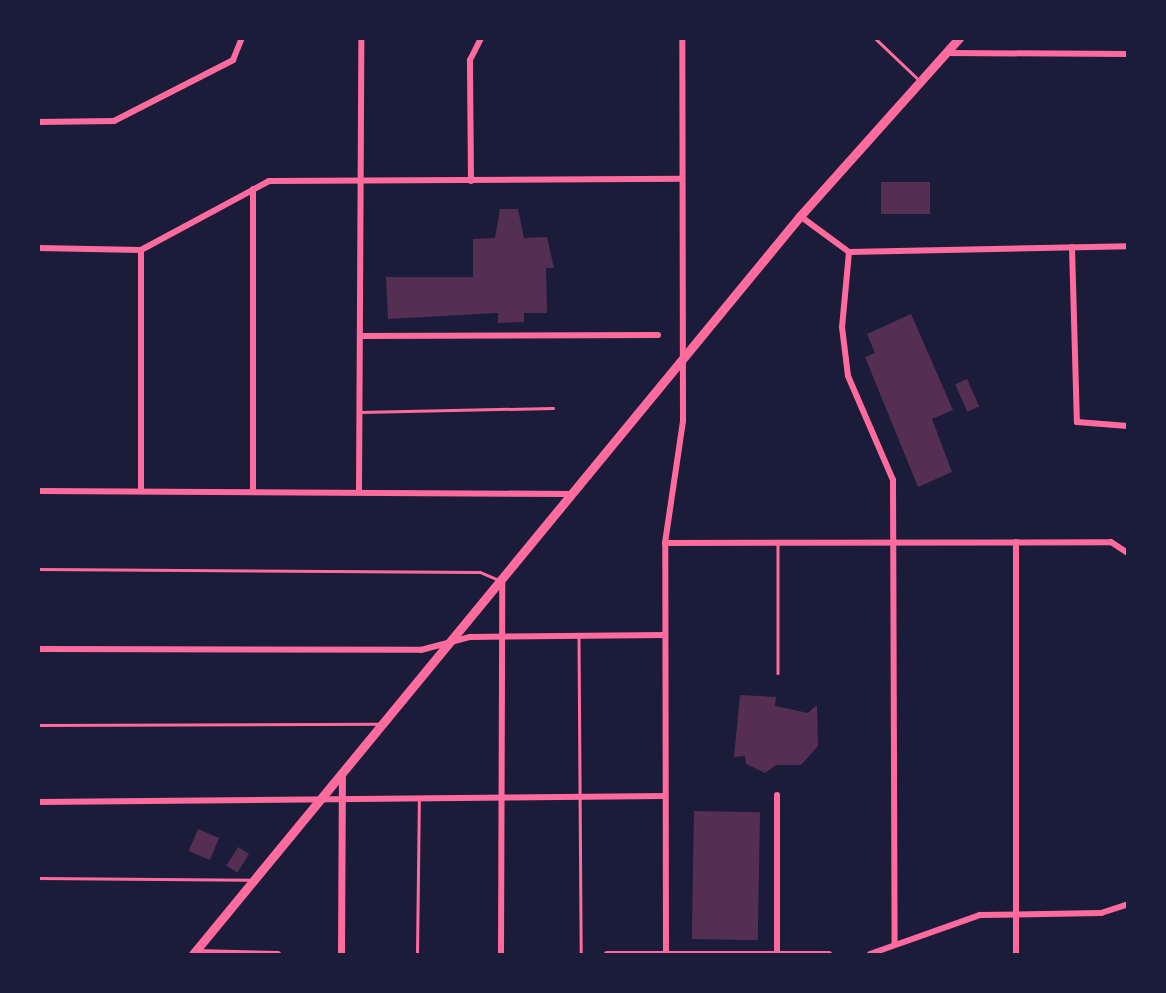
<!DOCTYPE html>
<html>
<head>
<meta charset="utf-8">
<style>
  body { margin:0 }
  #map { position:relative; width:1166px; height:993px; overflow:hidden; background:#1b1b3a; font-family:Barlow,sans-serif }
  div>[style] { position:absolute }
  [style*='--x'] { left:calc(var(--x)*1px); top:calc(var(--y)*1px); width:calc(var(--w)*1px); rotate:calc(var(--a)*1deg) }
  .building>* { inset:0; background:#542f53; transform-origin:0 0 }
  .service>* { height:2.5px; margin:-1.25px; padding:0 1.25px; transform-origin:1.25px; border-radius:1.25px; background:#ff6b9d }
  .minor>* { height:6px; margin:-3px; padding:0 3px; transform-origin:3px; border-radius:3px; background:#ff6b9d }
  .tertiary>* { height:7px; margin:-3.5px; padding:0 3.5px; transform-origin:3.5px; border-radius:3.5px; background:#ff6b9d }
  .secondary>* { height:9px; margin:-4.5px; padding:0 4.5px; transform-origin:4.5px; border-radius:4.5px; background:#ff6b9d }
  span { translate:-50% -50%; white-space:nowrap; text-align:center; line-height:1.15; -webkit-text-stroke:7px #1b1b3a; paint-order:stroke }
  .frame { position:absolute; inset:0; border:40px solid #1b1b3a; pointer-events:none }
</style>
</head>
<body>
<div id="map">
  <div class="building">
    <i style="left:881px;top:182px;width:49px;height:32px"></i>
    <i style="clip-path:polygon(500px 209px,518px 209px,524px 238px,547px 237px,554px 268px,546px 268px,547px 313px,524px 313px,524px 322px,498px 323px,498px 313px,388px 319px,386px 277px,473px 277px,473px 239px,495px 238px)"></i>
    <i style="clip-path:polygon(911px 314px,953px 410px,932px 419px,952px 472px,918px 487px,865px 357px,875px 353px,867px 334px)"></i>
    <i style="left:967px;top:379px;width:30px;height:13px;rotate:66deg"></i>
    <i style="clip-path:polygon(740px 695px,776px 697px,775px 706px,808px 713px,817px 705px,818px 746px,801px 765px,776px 765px,765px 773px,746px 764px,745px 756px,734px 757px)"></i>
    <i style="left:694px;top:811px;width:66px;height:128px;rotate:1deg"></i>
    <i style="left:198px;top:829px;width:23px;height:24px;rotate:23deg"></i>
    <i style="left:238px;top:847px;width:13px;height:22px;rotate:32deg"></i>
  </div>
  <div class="service">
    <i style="--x:875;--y:38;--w:59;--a:43.6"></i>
    <i style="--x:360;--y:412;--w:193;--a:-1.2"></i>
    <i style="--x:778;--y:543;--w:130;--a:90"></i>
    <i style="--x:38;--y:569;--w:442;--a:0.4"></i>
    <i style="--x:480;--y:572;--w:21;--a:23"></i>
    <i style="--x:579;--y:638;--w:316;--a:89.6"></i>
    <i style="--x:38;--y:725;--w:340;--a:-0.2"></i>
    <i style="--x:38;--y:878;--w:211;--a:0.5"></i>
    <i style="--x:417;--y:954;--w:155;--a:-89.3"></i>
  </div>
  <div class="minor">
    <i style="--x:946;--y:53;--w:182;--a:0.3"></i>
    <i style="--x:38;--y:122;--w:76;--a:-0.8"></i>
    <i style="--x:114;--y:121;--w:134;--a:-27.1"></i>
    <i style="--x:233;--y:60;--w:24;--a:-68"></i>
    <i style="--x:471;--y:181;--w:121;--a:-90.5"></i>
    <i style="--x:470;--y:60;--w:25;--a:-63"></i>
    <i style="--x:253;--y:189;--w:302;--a:90"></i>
    <i style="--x:800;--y:216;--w:61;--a:36.3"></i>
    <i style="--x:849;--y:252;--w:279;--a:-1.2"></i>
    <i style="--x:1072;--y:247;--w:175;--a:88.4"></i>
    <i style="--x:1077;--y:422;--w:51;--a:4.5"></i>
    <i style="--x:38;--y:248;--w:103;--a:1.1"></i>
    <i style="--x:141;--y:250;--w:145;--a:-28.3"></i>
    <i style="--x:269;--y:181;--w:413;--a:-0.3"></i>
    <i style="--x:849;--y:252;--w:75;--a:95.3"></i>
    <i style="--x:842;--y:327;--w:49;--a:83"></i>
    <i style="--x:848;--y:376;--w:113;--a:66.6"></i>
    <i style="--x:893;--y:480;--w:464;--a:89.8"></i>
    <i style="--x:360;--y:336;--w:298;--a:-0.2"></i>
    <i style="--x:38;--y:491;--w:534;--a:0.32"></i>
    <i style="--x:141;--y:491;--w:241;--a:-90"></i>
    <i style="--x:359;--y:492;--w:454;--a:-89.7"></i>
    <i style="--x:665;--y:543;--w:446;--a:-0.1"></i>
    <i style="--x:1111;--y:542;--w:20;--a:33"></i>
    <i style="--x:38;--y:649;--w:383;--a:0.1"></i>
    <i style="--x:421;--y:650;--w:51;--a:-14.9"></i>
    <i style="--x:470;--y:637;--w:195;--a:-0.6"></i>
    <i style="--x:777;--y:795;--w:159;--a:90"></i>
    <i style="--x:38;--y:802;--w:627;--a:-0.55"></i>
    <i style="--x:195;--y:952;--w:83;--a:1.4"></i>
    <i style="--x:501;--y:954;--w:373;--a:-89.8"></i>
    <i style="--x:607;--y:954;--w:222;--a:0"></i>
    <i style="--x:666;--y:954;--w:411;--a:-90.1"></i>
    <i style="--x:665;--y:543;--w:123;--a:-81.6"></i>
    <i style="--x:683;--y:421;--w:383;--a:-90.1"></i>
    <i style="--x:870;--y:954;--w:117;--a:-19.5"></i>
    <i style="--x:980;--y:915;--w:121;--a:-0.9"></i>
    <i style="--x:1101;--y:913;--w:28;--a:-18"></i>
    <i style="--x:1016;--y:954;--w:412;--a:-90"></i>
  </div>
  <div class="tertiary">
    <i style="--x:341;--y:954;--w:181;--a:-89.7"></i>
  </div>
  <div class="secondary">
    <i style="--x:193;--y:954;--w:956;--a:-50.56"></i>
    <i style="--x:800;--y:216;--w:239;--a:-48.2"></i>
  </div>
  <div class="frame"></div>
</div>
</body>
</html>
